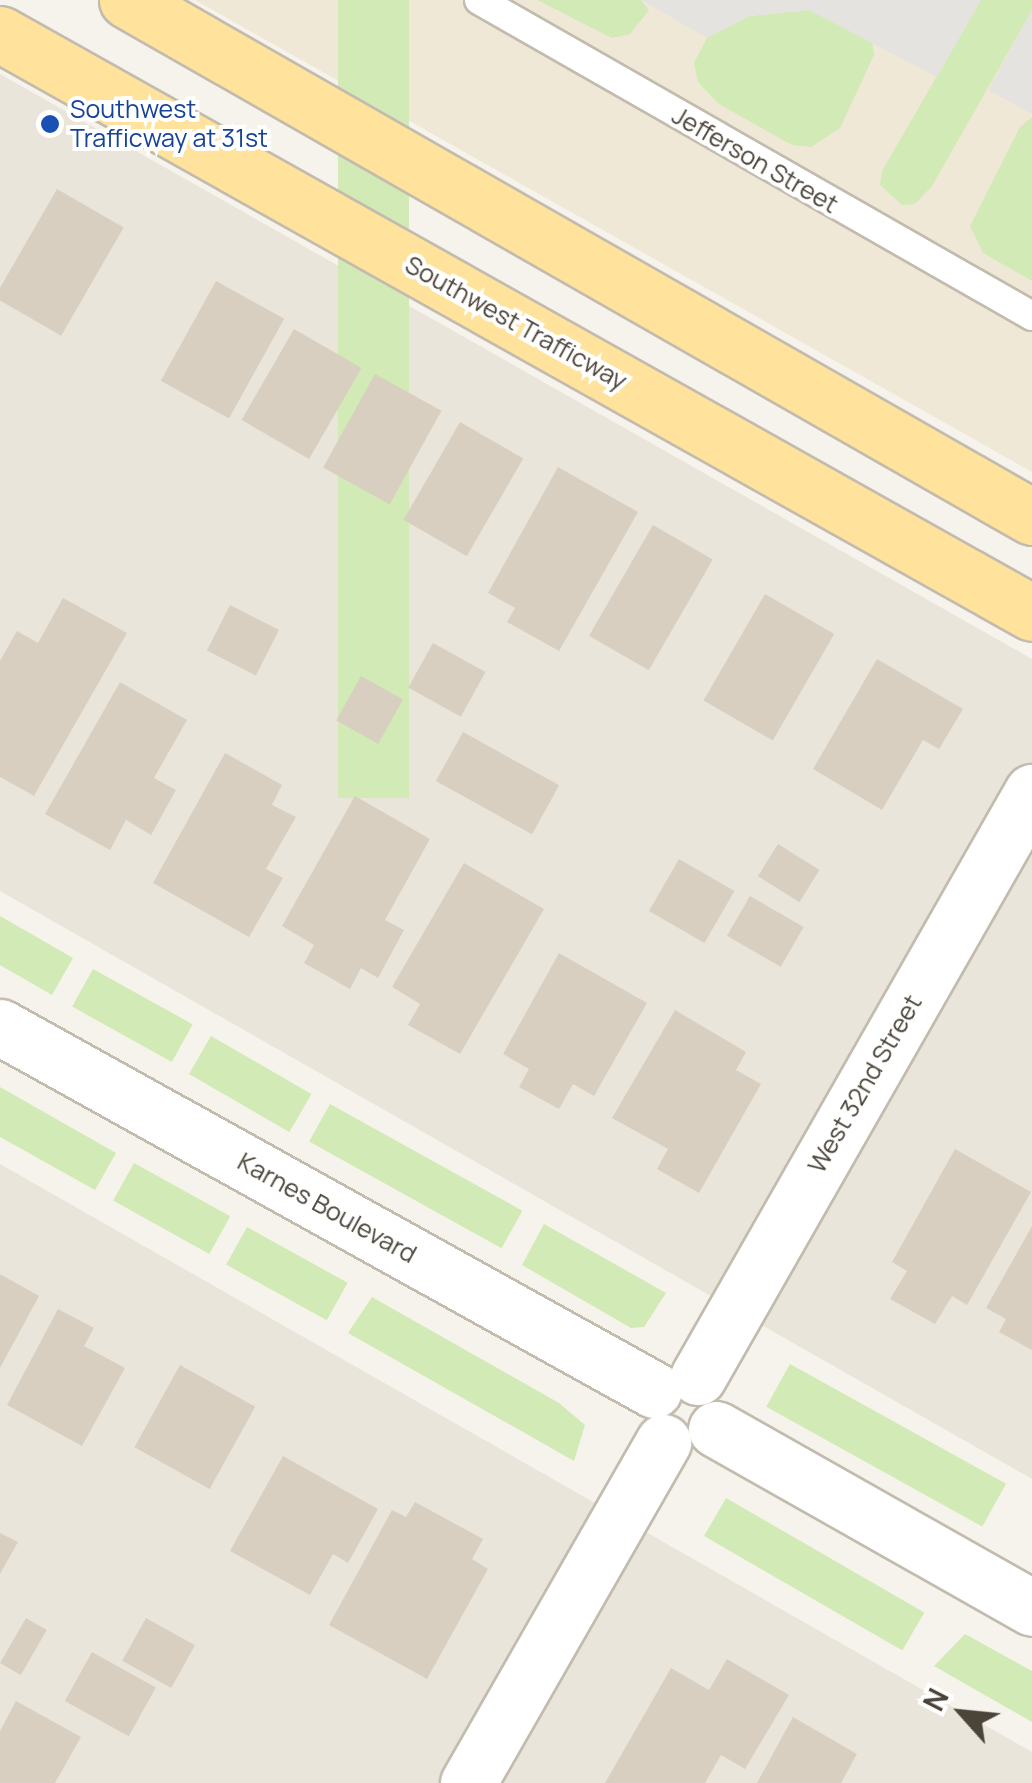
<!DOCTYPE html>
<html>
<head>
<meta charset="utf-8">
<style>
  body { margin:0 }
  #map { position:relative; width:1032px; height:1783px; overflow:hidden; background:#f6f3ec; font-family:Manrope,sans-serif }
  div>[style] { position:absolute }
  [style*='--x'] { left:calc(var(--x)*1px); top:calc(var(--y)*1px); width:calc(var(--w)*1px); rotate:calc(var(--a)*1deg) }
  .residential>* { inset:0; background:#eae5da }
  .education>* { inset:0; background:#efe8d6 }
  .green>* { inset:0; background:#d2eab5; transform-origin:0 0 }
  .parking>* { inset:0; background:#e5e3e0 }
  .building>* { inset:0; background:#d8cfc1; transform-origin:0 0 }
  .roads { filter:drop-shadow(2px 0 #c2bbae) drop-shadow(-2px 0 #c2bbae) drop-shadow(0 2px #c2bbae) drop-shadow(0 -2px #c2bbae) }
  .lane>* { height:28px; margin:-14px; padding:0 14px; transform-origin:14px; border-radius:14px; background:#fff }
  .street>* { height:55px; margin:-27.5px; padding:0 27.5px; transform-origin:27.5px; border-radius:27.5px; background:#fff }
  .primary>* { height:55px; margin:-27.5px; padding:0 27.5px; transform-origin:27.5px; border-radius:27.5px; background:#ffe39c }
  .dots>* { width:28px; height:28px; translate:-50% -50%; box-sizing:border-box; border:5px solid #fff; border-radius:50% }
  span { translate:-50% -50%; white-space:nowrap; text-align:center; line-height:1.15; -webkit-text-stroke:8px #fff; paint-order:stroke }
  .transit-label { font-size:25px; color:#164399 }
  .left { translate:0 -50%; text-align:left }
  .street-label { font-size:25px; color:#4b4439 }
  .north { position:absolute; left:912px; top:1663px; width:100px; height:100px; -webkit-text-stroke:8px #fff; paint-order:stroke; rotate:297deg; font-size:28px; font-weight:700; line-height:40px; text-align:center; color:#4b4439 }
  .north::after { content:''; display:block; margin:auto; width:35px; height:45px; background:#4b4439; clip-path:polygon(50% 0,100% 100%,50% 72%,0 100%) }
</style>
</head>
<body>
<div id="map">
  <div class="residential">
    <i style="clip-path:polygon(0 74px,1032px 659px,1032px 1479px,0 891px)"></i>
    <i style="clip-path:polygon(0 1164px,1032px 1752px,1032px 1783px,0 1783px)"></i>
  </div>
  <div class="education">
    <i style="clip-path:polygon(195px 0,1032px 0,1032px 472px)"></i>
  </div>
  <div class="green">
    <i style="left:338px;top:0;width:71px;height:798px"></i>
    <i style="clip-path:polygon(537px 0,641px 0,649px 10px,630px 34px,612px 38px)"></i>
    <i style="clip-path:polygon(981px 0,1032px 0,1032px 10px,932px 186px,915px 204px,902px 205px,880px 185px,882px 171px)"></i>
    <i style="clip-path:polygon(809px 10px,872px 40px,874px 55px,840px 128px,811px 147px,792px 145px,719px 104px,698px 82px,694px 63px,707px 38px,749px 16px)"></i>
    <i style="clip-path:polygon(1032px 117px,1032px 281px,983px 253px,970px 226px,1020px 127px)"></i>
    <i style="clip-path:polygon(0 916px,73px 958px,52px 995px,0 965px)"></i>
    <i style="left:93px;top:969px;width:114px;height:43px;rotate:29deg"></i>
    <i style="left:211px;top:1036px;width:116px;height:44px;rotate:30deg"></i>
    <i style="clip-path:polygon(0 1087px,116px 1153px,95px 1190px,0 1137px)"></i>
    <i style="left:330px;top:1104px;width:220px;height:43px;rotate:29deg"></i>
    <i style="left:134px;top:1163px;width:110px;height:43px;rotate:29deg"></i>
    <i style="clip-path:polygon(544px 1224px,666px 1293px,644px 1327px,631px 1328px,522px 1265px)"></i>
    <i style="left:247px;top:1227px;width:115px;height:43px;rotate:29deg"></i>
    <i style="clip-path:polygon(372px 1297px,559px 1403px,585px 1425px,574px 1461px,348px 1333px)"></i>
    <i style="left:790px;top:1364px;width:247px;height:49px;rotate:29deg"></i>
    <i style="left:726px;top:1498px;width:229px;height:44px;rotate:30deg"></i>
    <i style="clip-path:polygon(965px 1634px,1032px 1671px,1032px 1722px,934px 1666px)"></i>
  </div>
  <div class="parking">
    <i style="clip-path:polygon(641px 0,981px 0,937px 77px,809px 10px,749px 16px,707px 38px)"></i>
    <i style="clip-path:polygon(1032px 10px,1032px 114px,988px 90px)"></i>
  </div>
  <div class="building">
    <i style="left:57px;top:189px;width:77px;height:125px;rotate:30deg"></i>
    <i style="left:216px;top:281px;width:78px;height:114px;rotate:29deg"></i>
    <i style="left:294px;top:329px;width:78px;height:105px;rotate:30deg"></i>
    <i style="left:375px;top:374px;width:76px;height:107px;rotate:29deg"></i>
    <i style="left:460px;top:422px;width:73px;height:113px;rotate:30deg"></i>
    <i style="clip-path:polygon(558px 467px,638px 512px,559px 651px,507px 622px,515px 608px,488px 593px)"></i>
    <i style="left:653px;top:525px;width:69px;height:128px;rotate:30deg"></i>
    <i style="left:765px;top:594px;width:80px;height:123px;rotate:30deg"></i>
    <i style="clip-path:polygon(63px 598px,127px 633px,34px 796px,0 777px,0 661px,17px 631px,38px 643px)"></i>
    <i style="left:230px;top:605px;width:55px;height:51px;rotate:27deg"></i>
    <i style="left:433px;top:643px;width:60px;height:51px;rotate:29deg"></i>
    <i style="clip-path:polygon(877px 659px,963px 709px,939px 749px,923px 740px,882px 810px,813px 769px)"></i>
    <i style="left:361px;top:676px;width:48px;height:51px;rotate:29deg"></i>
    <i style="clip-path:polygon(120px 682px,187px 720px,154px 778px,176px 790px,151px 835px,126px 820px,110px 850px,45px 814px)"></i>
    <i style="left:463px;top:732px;width:110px;height:56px;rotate:29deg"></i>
    <i style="clip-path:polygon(225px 753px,282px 785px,272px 805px,296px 817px,266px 869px,283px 878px,249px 937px,153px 883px)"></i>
    <i style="clip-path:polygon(355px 796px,430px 839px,385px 920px,404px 930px,378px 978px,361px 968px,350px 989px,304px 963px,314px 945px,282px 926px)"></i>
    <i style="left:778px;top:844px;width:49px;height:38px;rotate:32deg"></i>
    <i style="left:679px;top:859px;width:64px;height:60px;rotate:30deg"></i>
    <i style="clip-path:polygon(464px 863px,544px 909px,460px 1054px,408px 1025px,420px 1004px,392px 987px)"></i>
    <i style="left:750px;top:896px;width:62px;height:46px;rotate:30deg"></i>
    <i style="clip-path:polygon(559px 953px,647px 1003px,594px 1096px,573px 1084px,559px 1109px,519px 1087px,529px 1069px,503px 1054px)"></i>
    <i style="clip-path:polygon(675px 1010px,746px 1052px,736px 1070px,761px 1084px,699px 1193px,657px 1169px,668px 1149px,612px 1118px)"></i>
    <i style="clip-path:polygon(955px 1149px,1031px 1192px,967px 1305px,952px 1296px,935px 1324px,890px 1299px,907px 1271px,892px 1262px)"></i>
    <i style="clip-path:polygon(1032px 1226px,1032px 1350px,999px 1332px,1006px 1319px,986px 1308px)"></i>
    <i style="clip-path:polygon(0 1274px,39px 1296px,0 1368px)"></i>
    <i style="clip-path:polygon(58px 1309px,94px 1328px,84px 1346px,125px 1368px,82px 1446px,7px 1405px)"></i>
    <i style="left:180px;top:1365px;width:86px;height:94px;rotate:29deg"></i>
    <i style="clip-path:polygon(283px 1456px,378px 1509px,348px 1563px,333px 1554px,310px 1595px,230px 1551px)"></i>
    <i style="clip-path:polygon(415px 1502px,483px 1539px,472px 1559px,488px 1569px,427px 1679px,329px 1625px,392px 1510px,406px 1517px)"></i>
    <i style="clip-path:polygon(0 1533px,18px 1542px,0 1574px)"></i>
    <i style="left:26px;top:1618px;width:24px;height:52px;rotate:30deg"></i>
    <i style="left:146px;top:1618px;width:56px;height:49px;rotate:29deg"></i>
    <i style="left:92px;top:1652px;width:73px;height:56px;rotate:29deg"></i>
    <i style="clip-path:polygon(727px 1659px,789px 1695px,745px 1769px,721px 1755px,705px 1783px,605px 1783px,671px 1668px,709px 1690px)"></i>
    <i style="clip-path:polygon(16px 1701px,81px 1737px,55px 1783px,0 1783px,0 1731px)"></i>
    <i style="clip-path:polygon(793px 1717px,857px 1754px,841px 1783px,757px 1783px)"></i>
  </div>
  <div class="roads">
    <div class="lane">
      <i style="--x:479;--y:0;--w:637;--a:29.74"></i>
    </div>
    <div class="street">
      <i style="--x:0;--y:1027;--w:748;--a:29.03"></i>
      <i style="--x:698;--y:1377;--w:674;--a:-60.28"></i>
      <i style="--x:716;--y:1429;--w:363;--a:29.5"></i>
      <i style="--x:468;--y:1783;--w:393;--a:-60.2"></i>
    </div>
    <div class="primary">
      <i style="--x:127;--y:0;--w:1042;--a:29.74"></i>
      <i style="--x:0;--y:34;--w:1183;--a:29.29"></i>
    </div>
  </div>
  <div class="dots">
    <i style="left:50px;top:124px;background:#1a4fb4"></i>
  </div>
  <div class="transit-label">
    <span class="left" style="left:70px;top:124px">Southwest<br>Trafficway at 31st</span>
  </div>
  <div class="street-label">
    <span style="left:755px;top:160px;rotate:30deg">Jefferson Street</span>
    <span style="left:516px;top:323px;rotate:29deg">Southwest Trafficway</span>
    <span style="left:865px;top:1084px;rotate:-60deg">West 32nd Street</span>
    <span style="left:327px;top:1208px;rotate:29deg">Karnes Boulevard</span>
  </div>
  <div class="north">N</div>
</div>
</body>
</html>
